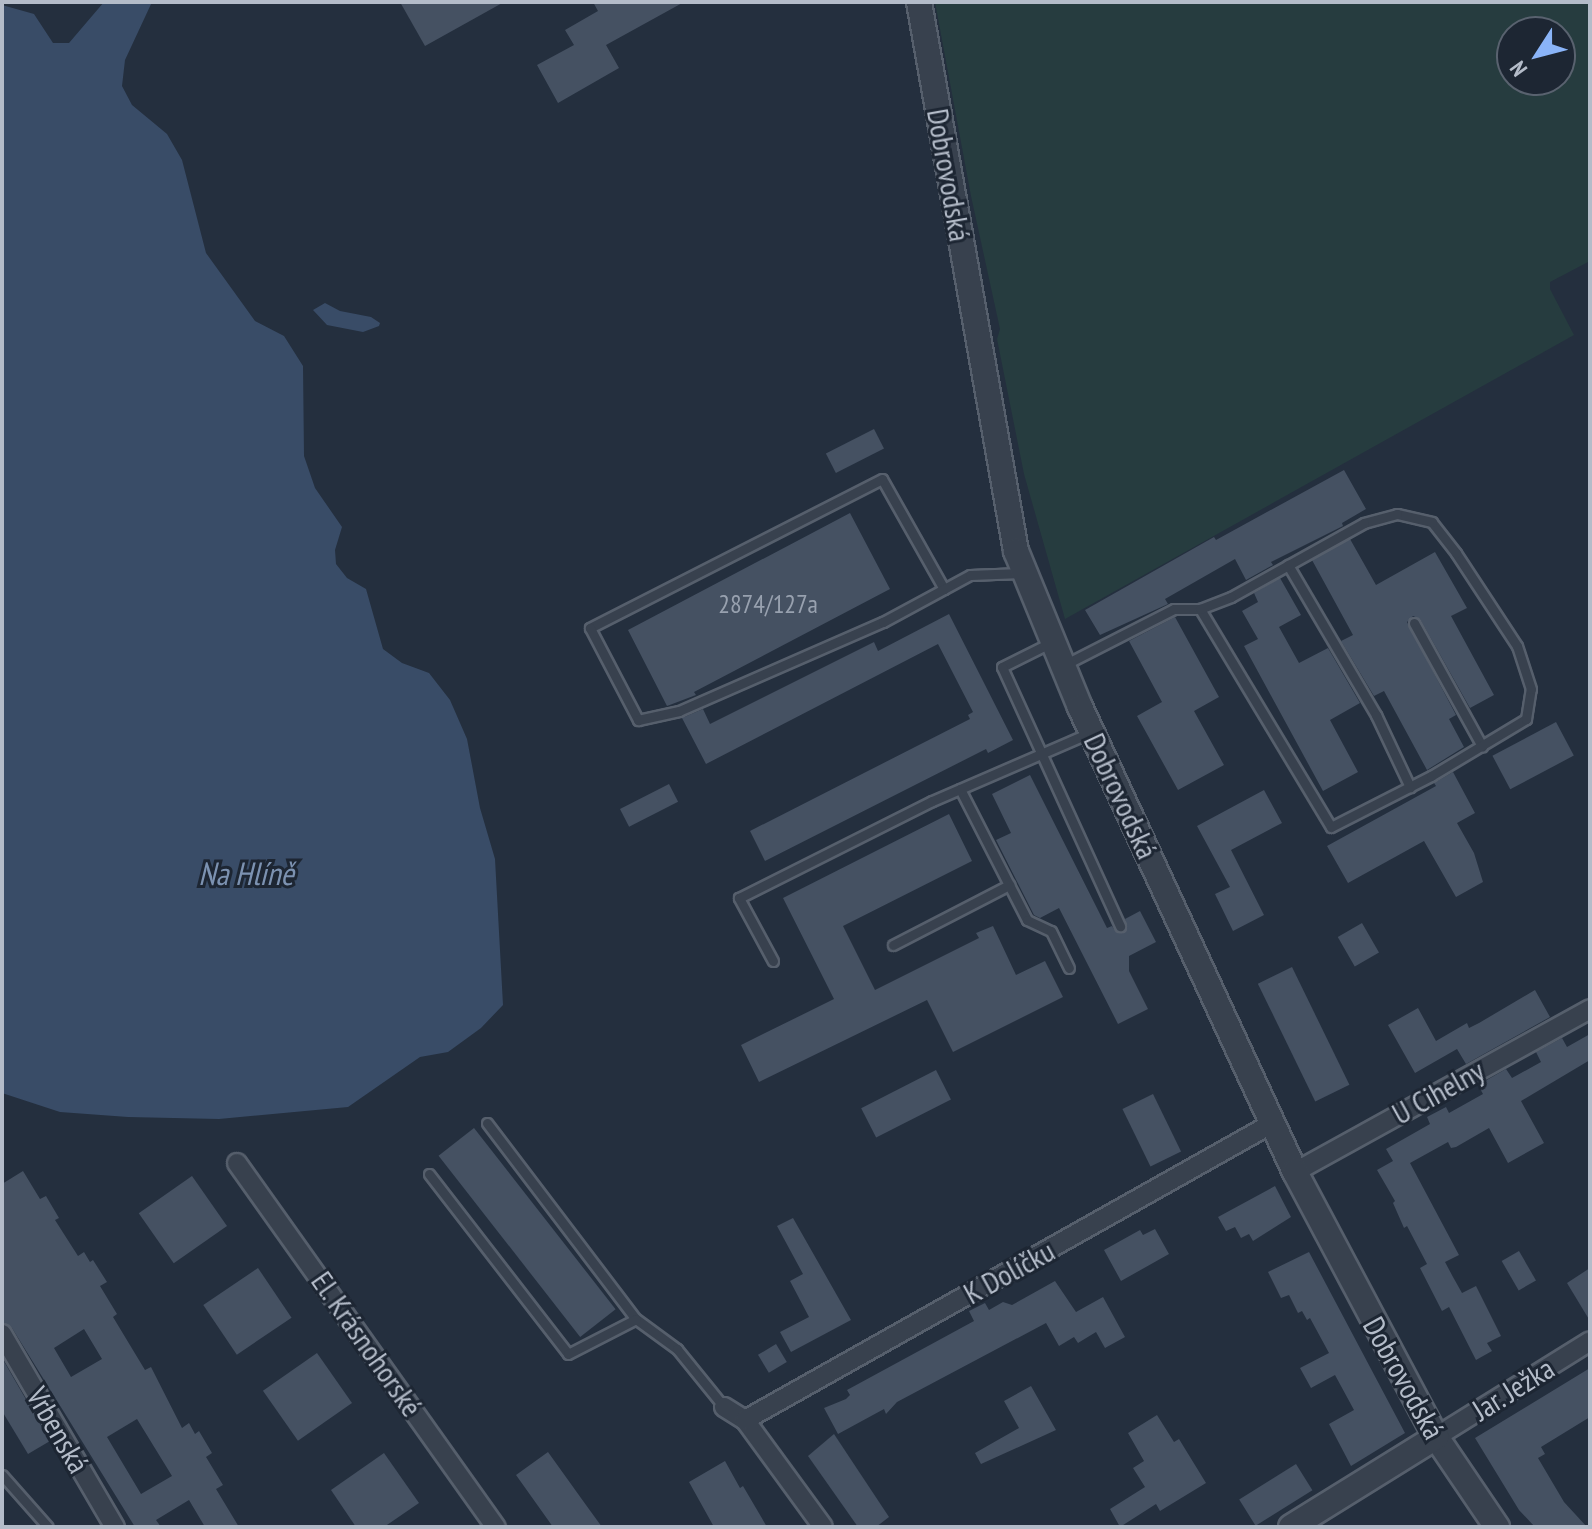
<!DOCTYPE html>
<html>
<head>
<meta charset="utf-8">
<style>
  body { margin:0 }
  #map { position:relative; width:1592px; height:1529px; overflow:hidden; background:#242f3e; font-family:"PT Sans Narrow",sans-serif }
  div>[style] { position:absolute }
  [style*='--x'] { left:calc(var(--x)*1px); top:calc(var(--y)*1px); width:calc(var(--w)*1px); rotate:calc(var(--a)*1deg) }
  .green>* { inset:0; background:#263c3f }
  .water>* { inset:0; background:#394c67 }
  .building>* { inset:0; background:#455162; transform-origin:0 0 }
  .roads { filter:drop-shadow(2px 0 #565f6c) drop-shadow(-2px 0 #565f6c) drop-shadow(0 2px #565f6c) drop-shadow(0 -2px #565f6c) }
  .service>* { height:9px; margin:-4.5px; padding:0 4.5px; transform-origin:4.5px; border-radius:4.5px; background:#38414e }
  .minor>* { height:18px; margin:-9px; padding:0 9px; transform-origin:9px; border-radius:9px; background:#38414e }
  .tertiary>* { height:24px; margin:-12px; padding:0 12px; transform-origin:12px; border-radius:12px; background:#38414e }
  span { translate:-50% -50%; white-space:nowrap; text-align:center; line-height:1.15; -webkit-text-stroke:6px #1d2633; paint-order:stroke }
  .number-label { font-size:26px; color:#98a1af }
  .number-label span { -webkit-text-stroke-width:0 }
  .street-label { font-size:30px; color:#b4bcc9 }
  .water-label { font-size:32px; color:#7c92b1; font-style:italic }
  .frame { position:absolute; inset:0; border:4px solid #b4bcc9; pointer-events:none }
  .north { position:absolute; left:1496px; top:16px; width:80px; height:80px; box-sizing:border-box; background:#1d2633; border:2px solid #59626f; border-radius:50%; rotate:234deg; font-size:22px; font-weight:700; line-height:32px; text-align:center; color:#b4bcc9 }
  .north::after { content:''; display:block; margin:auto; width:28px; height:36px; background:#8ab4f8; clip-path:polygon(50% 0,100% 100%,50% 72%,0 100%) }
</style>
</head>
<body>
<div id="map">
  <div class="green">
    <i style="clip-path:polygon(evenodd,935px 2px,1590px 2px,1590px 261px,1550px 282px,1550px 289px,1574px 335px,1065px 619px,1024px 474px,997px 339px,1000px 329px,971px 196px,935px 2px,1512px 32px,1560px 32px,1560px 80px,1512px 80px,1512px 32px)"></i>
  </div>
  <div class="water">
    <i style="clip-path:polygon(104px 2px,152px 2px,125px 60px,122px 86px,132px 105px,167px 134px,182px 160px,206px 253px,255px 321px,284px 336px,303px 366px,304px 456px,315px 488px,342px 527px,335px 550px,336px 564px,347px 578px,366px 589px,383px 649px,402px 663px,429px 673px,450px 700px,467px 739px,480px 808px,495px 859px,503px 1005px,481px 1028px,448px 1052px,420px 1057px,348px 1107px,219px 1119px,128px 1117px,60px 1112px,2px 1093px,2px 5px,34px 14px,53px 43px,69px 43px)"></i>
    <i style="clip-path:polygon(325px 303px,340px 311px,371px 317px,380px 323px,379px 326px,363px 332px,327px 325px,313px 310px)"></i>
  </div>
  <div class="building">
    <i style="clip-path:polygon(400px 2px,504px 2px,425px 46px)"></i>
    <i style="clip-path:polygon(593px 2px,684px 2px,606px 45px,619px 68px,558px 103px,537px 65px,574px 45px,565px 30px,598px 11px)"></i>
    <i style="left:874px;top:429px;width:22px;height:54px;rotate:63deg"></i>
    <i style="clip-path:polygon(1344px 470px,1366px 509px,1342px 523px,1343px 526px,1271px 562px,1273px 565px,1246px 580px,1235px 559px,1165px 599px,1168px 604px,1100px 635px,1085px 610px,1214px 537px,1216px 540px)"></i>
    <i style="clip-path:polygon(850px 513px,890px 589px,694px 692px,696px 695px,667px 706px,628px 630px)"></i>
    <i style="clip-path:polygon(1350px 539px,1376px 585px,1435px 552px,1467px 608px,1451px 616px,1494px 695px,1470px 708px,1420px 619px,1413px 616px,1407px 622px,1456px 715px,1449px 719px,1464px 747px,1427px 770px,1384px 691px,1374px 696px,1341px 641px,1353px 635px,1312px 560px)"></i>
    <i style="clip-path:polygon(1280px 578px,1301px 615px,1279px 627px,1299px 663px,1328px 648px,1360px 703px,1330px 720px,1358px 772px,1323px 791px,1244px 646px,1258px 639px,1242px 611px,1258px 602px,1254px 593px)"></i>
    <i style="clip-path:polygon(949px 614px,1013px 740px,988px 753px,986px 749px,765px 861px,750px 831px,970px 719px,968px 715px,973px 712px,938px 644px,706px 764px,682px 718px,703px 709px,710px 724px,874px 642px,878px 651px)"></i>
    <i style="clip-path:polygon(1175px 617px,1219px 697px,1194px 711px,1224px 765px,1178px 790px,1137px 716px,1162px 702px,1129px 641px)"></i>
    <i style="left:1556px;top:722px;width:38px;height:72px;rotate:62deg"></i>
    <i style="clip-path:polygon(1453px 772px,1475px 813px,1457px 823px,1474px 853px,1483px 882px,1456px 897px,1424px 841px,1348px 883px,1327px 846px,1436px 786px,1434px 783px)"></i>
    <i style="clip-path:polygon(1030px 775px,1107px 928px,1112px 926px,1116px 932px,1124px 932px,1127px 927px,1125px 919px,1140px 911px,1156px 942px,1129px 956px,1129px 971px,1148px 1009px,1118px 1024px,1059px 908px,1040px 918px,1034px 915px,996px 840px,1011px 833px,992px 794px)"></i>
    <i style="left:669px;top:784px;width:20px;height:55px;rotate:63deg"></i>
    <i style="clip-path:polygon(1264px 790px,1282px 823px,1231px 850px,1264px 915px,1233px 931px,1215px 894px,1230px 887px,1197px 826px)"></i>
    <i style="clip-path:polygon(949px 814px,972px 861px,843px 926px,875px 990px,979px 938px,976px 933px,993px 926px,1016px 975px,1045px 961px,1063px 997px,953px 1052px,927px 1000px,759px 1082px,741px 1045px,834px 999px,783px 898px)"></i>
    <i style="left:1362px;top:923px;width:34px;height:28px;rotate:60deg"></i>
    <i style="left:1292px;top:967px;width:131px;height:38px;rotate:64deg"></i>
    <i style="clip-path:polygon(1535px 990px,1550px 1017px,1466px 1064px,1457px 1049px,1415px 1073px,1388px 1025px,1418px 1008px,1436px 1041px,1467px 1023px,1469px 1028px,1479px 1023px)"></i>
    <i style="clip-path:polygon(1590px 1034px,1590px 1060px,1521px 1101px,1544px 1143px,1508px 1163px,1489px 1128px,1456px 1147px,1451px 1148px,1448px 1142px,1410px 1163px,1459px 1255px,1445px 1262px,1453px 1277px,1462px 1293px,1476px 1286px,1501px 1336px,1487px 1343px,1492px 1351px,1476px 1360px,1449px 1307px,1442px 1311px,1420px 1268px,1427px 1264px,1407px 1226px,1404px 1228px,1393px 1203px,1395px 1201px,1377px 1170px,1393px 1161px,1386px 1149px,1430px 1124px,1427px 1117px,1446px 1107px,1449px 1113px,1483px 1094px,1478px 1085px,1506px 1069px,1512px 1078px,1541px 1062px,1536px 1052px,1562px 1038px,1567px 1047px)"></i>
    <i style="left:936px;top:1070px;width:33px;height:84px;rotate:63deg"></i>
    <i style="left:1153px;top:1094px;width:64px;height:34px;rotate:64deg"></i>
    <i style="left:474px;top:1128px;width:230px;height:45px;rotate:52deg"></i>
    <i style="clip-path:polygon(evenodd,23px 1171px,40px 1199px,46px 1196px,59px 1218px,55px 1220px,78px 1256px,84px 1252px,90px 1262px,93px 1260px,107px 1282px,100px 1286px,117px 1314px,113px 1317px,145px 1370px,151px 1367px,182px 1428px,189px 1423px,195px 1434px,199px 1431px,212px 1453px,206px 1457px,223px 1485px,216px 1489px,239px 1527px,205px 1527px,189px 1500px,156px 1520px,161px 1527px,135px 1527px,12px 1328px,2px 1322px,2px 1184px,23px 1171px,84px 1329px,102px 1359px,71px 1377px,54px 1348px,84px 1329px,23px 1171px,137px 1419px,172px 1476px,141px 1494px,107px 1437px,137px 1419px)"></i>
    <i style="left:192px;top:1176px;width:61px;height:65px;rotate:55deg"></i>
    <i style="clip-path:polygon(1275px 1186px,1291px 1217px,1253px 1241px,1249px 1234px,1241px 1238px,1235px 1227px,1226px 1231px,1218px 1217px)"></i>
    <i style="clip-path:polygon(793px 1218px,851px 1320px,791px 1352px,780px 1332px,809px 1317px,790px 1281px,803px 1274px,777px 1226px)"></i>
    <i style="clip-path:polygon(1155px 1229px,1169px 1254px,1121px 1281px,1104px 1250px,1140px 1230px,1143px 1235px)"></i>
    <i style="left:1519px;top:1251px;width:34px;height:20px;rotate:60deg"></i>
    <i style="clip-path:polygon(1309px 1252px,1405px 1433px,1351px 1466px,1329px 1424px,1354px 1410px,1335px 1375px,1311px 1388px,1300px 1368px,1329px 1353px,1310px 1318px,1307px 1320px,1302px 1311px,1298px 1313px,1289px 1295px,1281px 1298px,1268px 1272px)"></i>
    <i style="left:258px;top:1268px;width:60px;height:66px;rotate:56deg"></i>
    <i style="clip-path:polygon(1590px 1268px,1590px 1321px,1567px 1283px)"></i>
    <i style="clip-path:polygon(1055px 1281px,1076px 1312px,1103px 1297px,1125px 1337px,1105px 1348px,1096px 1332px,1078px 1343px,1074px 1337px,1059px 1346px,1046px 1323px,897px 1402px,886px 1414px,884px 1409px,838px 1434px,824px 1408px,846px 1399px,850px 1395px,847px 1390px,974px 1321px,969px 1311px,985px 1303px,989px 1310px,1003px 1302px,1012px 1305px)"></i>
    <i style="left:776px;top:1344px;width:21px;height:21px;rotate:59deg"></i>
    <i style="left:317px;top:1353px;width:61px;height:66px;rotate:55deg"></i>
    <i style="clip-path:polygon(2px 1358px,50px 1441px,28px 1454px,2px 1411px)"></i>
    <i style="clip-path:polygon(1590px 1368px,1590px 1417px,1541px 1447px,1545px 1454px,1538px 1458px,1564px 1502px,1587px 1527px,1535px 1527px,1519px 1510px,1475px 1438px)"></i>
    <i style="clip-path:polygon(1031px 1386px,1056px 1430px,981px 1464px,975px 1453px,1019px 1428px,1004px 1401px)"></i>
    <i style="clip-path:polygon(1157px 1415px,1174px 1442px,1179px 1439px,1206px 1483px,1160px 1511px,1156px 1504px,1120px 1527px,1110px 1509px,1145px 1487px,1133px 1468px,1144px 1461px,1128px 1433px)"></i>
    <i style="clip-path:polygon(834px 1434px,889px 1517px,876px 1527px,858px 1527px,808px 1456px)"></i>
    <i style="clip-path:polygon(548px 1452px,586px 1505px,602px 1527px,553px 1527px,516px 1475px)"></i>
    <i style="clip-path:polygon(384px 1453px,419px 1503px,384px 1527px,356px 1527px,331px 1490px)"></i>
    <i style="clip-path:polygon(725px 1461px,740px 1488px,743px 1486px,767px 1527px,714px 1527px,689px 1482px)"></i>
    <i style="left:1296px;top:1464px;width:31px;height:67px;rotate:58deg"></i>
  </div>
  <div class="roads">
    <div class="service">
      <i style="--x:1288;--y:565;--w:174;--a:59.6"></i>
      <i style="--x:1376;--y:715;--w:80;--a:64.7"></i>
      <i style="--x:944;--y:589;--w:126;--a:-119.4"></i>
      <i style="--x:882;--y:479;--w:328;--a:153"></i>
      <i style="--x:590;--y:628;--w:104;--a:62.4"></i>
      <i style="--x:638;--y:720;--w:42;--a:-12.4"></i>
      <i style="--x:679;--y:711;--w:223;--a:-23.6"></i>
      <i style="--x:883;--y:622;--w:99;--a:-28.4"></i>
      <i style="--x:970;--y:575;--w:51;--a:-2.2"></i>
      <i style="--x:1414;--y:623;--w:141;--a:61.1"></i>
      <i style="--x:1052;--y:642;--w:56;--a:153.4"></i>
      <i style="--x:1002;--y:667;--w:285;--a:65.5"></i>
      <i style="--x:1066;--y:664;--w:121;--a:-27"></i>
      <i style="--x:1174;--y:609;--w:26;--a:0"></i>
      <i style="--x:1200;--y:609;--w:254;--a:59"></i>
      <i style="--x:1331;--y:827;--w:112;--a:-27"></i>
      <i style="--x:1431;--y:776;--w:111;--a:-31"></i>
      <i style="--x:1526;--y:719;--w:30;--a:-81"></i>
      <i style="--x:1531;--y:689;--w:45;--a:-108"></i>
      <i style="--x:1517;--y:646;--w:111;--a:-123.3"></i>
      <i style="--x:1456;--y:553;--w:39;--a:-128"></i>
      <i style="--x:1432;--y:522;--w:36;--a:-167"></i>
      <i style="--x:1397;--y:514;--w:34;--a:165"></i>
      <i style="--x:1364;--y:523;--w:152;--a:150.9"></i>
      <i style="--x:1231;--y:597;--w:33;--a:159"></i>
      <i style="--x:960;--y:789;--w:147;--a:62.9"></i>
      <i style="--x:1027;--y:920;--w:26;--a:25"></i>
      <i style="--x:1051;--y:931;--w:41;--a:64.1"></i>
      <i style="--x:893;--y:945;--w:131;--a:-27.3"></i>
      <i style="--x:773;--y:961;--w:72;--a:-118.4"></i>
      <i style="--x:739;--y:898;--w:216;--a:-26.7"></i>
      <i style="--x:932;--y:801;--w:171;--a:-23.4"></i>
      <i style="--x:487;--y:1123;--w:246;--a:52.8"></i>
      <i style="--x:636;--y:1319;--w:51;--a:36.2"></i>
      <i style="--x:677;--y:1349;--w:75;--a:51"></i>
      <i style="--x:429;--y:1174;--w:227;--a:52.3"></i>
      <i style="--x:568;--y:1354;--w:76;--a:-27.2"></i>
      <i style="--x:2;--y:1475;--w:69;--a:48.5"></i>
    </div>
    <div class="minor">
      <i style="--x:237;--y:1163;--w:447;--a:54.6"></i>
      <i style="--x:1295;--y:1172;--w:337;--a:-28.9"></i>
      <i style="--x:2;--y:1334;--w:224;--a:59.7"></i>
      <i style="--x:724;--y:1407;--w:25;--a:32"></i>
      <i style="--x:745;--y:1420;--w:132;--a:53.9"></i>
      <i style="--x:745;--y:1420;--w:606;--a:-29.36"></i>
      <i style="--x:1436;--y:1437;--w:181;--a:-31.9"></i>
    </div>
    <div class="tertiary">
      <i style="--x:919;--y:2;--w:558;--a:79.98"></i>
      <i style="--x:1016;--y:551;--w:169;--a:67.7"></i>
      <i style="--x:1080;--y:707;--w:512;--a:65.19"></i>
      <i style="--x:1295;--y:1172;--w:300;--a:62"></i>
      <i style="--x:1436;--y:1437;--w:109;--a:55.9"></i>
      <i style="--x:1291;--y:1527;--w:171;--a:-31.8"></i>
    </div>
  </div>
  <div class="number-label">
    <span style="left:768px;top:604px">2874/127a</span>
  </div>
  <div class="street-label">
    <span style="left:949px;top:175px;rotate:80deg">Dobrovodská</span>
    <span style="left:1121px;top:796px;rotate:65deg">Dobrovodská</span>
    <span style="left:1438px;top:1092px;rotate:-29deg">U Cihelny</span>
    <span style="left:1009px;top:1272px;rotate:-29deg">K Dolíčku</span>
    <span style="left:367px;top:1344px;rotate:55deg">El. Krásnohorské</span>
    <span style="left:1404px;top:1378px;rotate:61deg">Dobrovodská</span>
    <span style="left:1513px;top:1389px;rotate:-32deg">Jar. Ježka</span>
    <span style="left:58px;top:1430px;rotate:60deg">Vrbenská</span>
  </div>
  <div class="water-label">
    <span style="left:246px;top:873px">Na Hlíně</span>
  </div>
  <div class="frame"></div>
  <div class="north">N</div>
</div>
</body>
</html>
